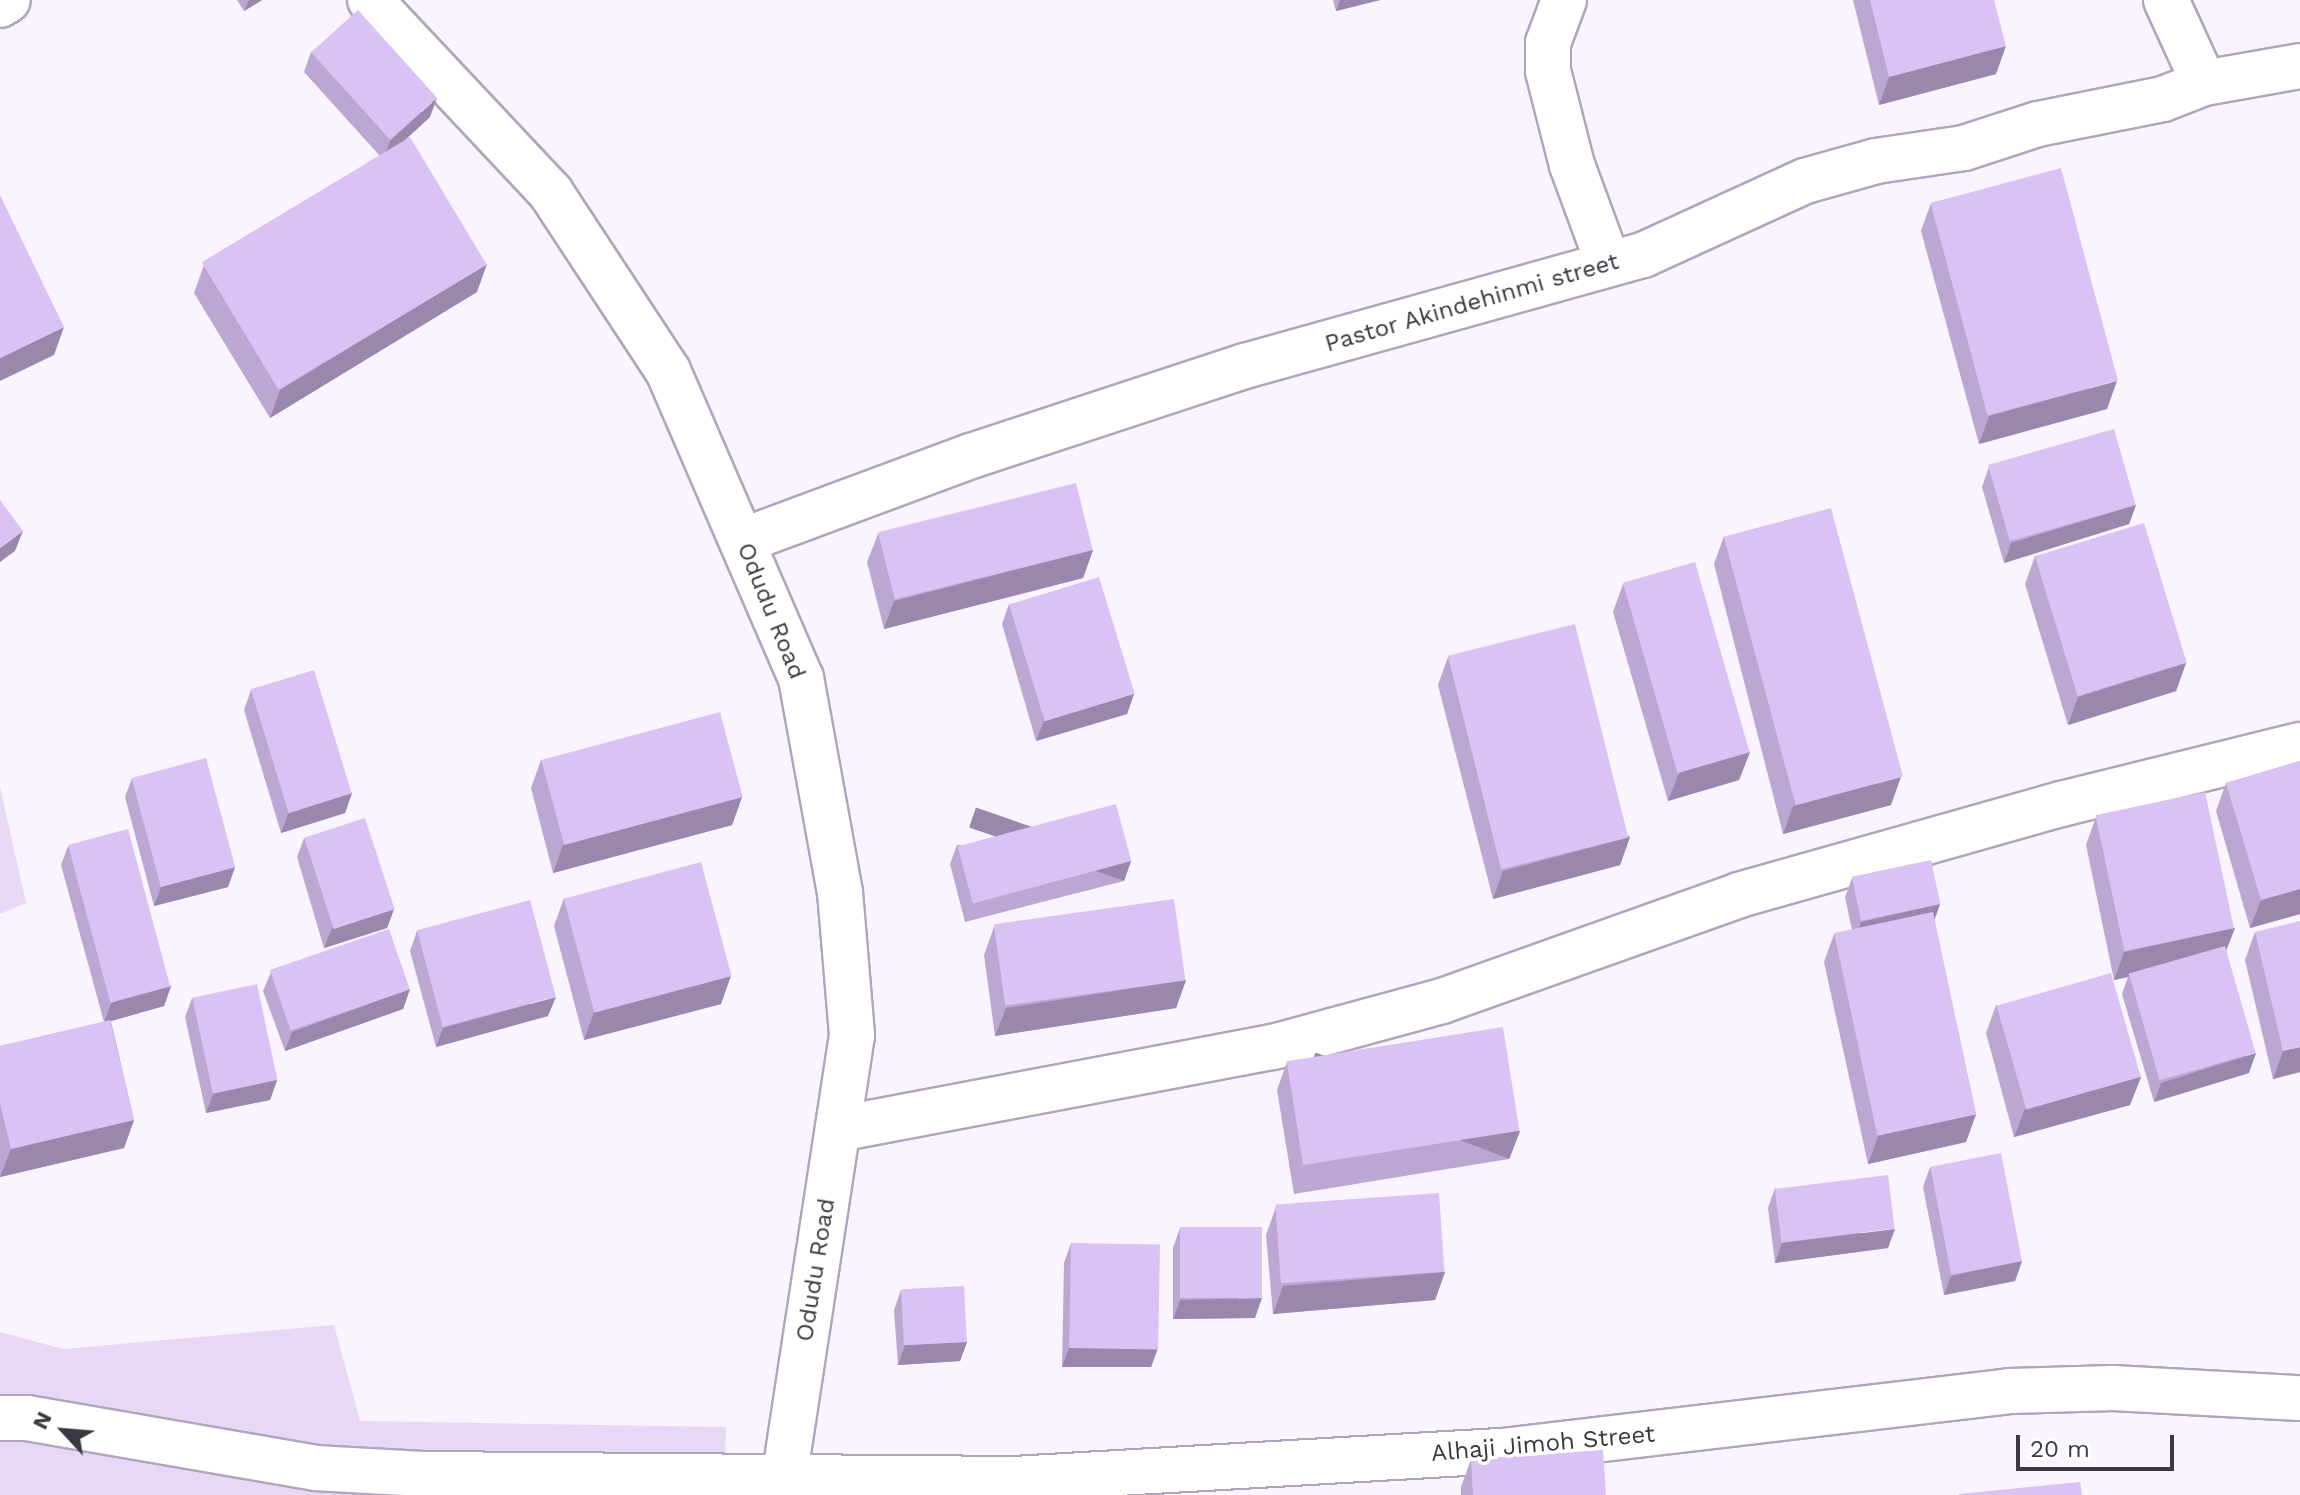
<!DOCTYPE html>
<html>
<head>
<meta charset="utf-8">
<style>
  body { margin:0 }
  #map { position:relative; width:2300px; height:1495px; overflow:hidden; background:#f9f4ff; font-family:"Work Sans",sans-serif }
  div>[style] { position:absolute }
  [style*='--x'] { left:calc(var(--x)*1px); top:calc(var(--y)*1px); width:calc(var(--w)*1px); rotate:calc(var(--a)*1deg) }
  .green>* { inset:0; background:#e7d8f7 }
  .roads { filter:drop-shadow(2px 0 #b1a5be) drop-shadow(-2px 0 #b1a5be) drop-shadow(0 2px #b1a5be) drop-shadow(0 -2px #b1a5be) }
  .minor>* { height:44px; margin:-22px; padding:0 22px; transform-origin:22px; border-radius:22px; background:#fff }
  .wall>* { inset:0; background:#bca7d3 }
  .shaded-wall>* { inset:0; background:#9988ac; transform-origin:0 0 }
  .building>* { inset:0; background:#dbc2f5; transform-origin:0 0 }
  span { translate:-50% -50%; white-space:nowrap; text-align:center; line-height:1.15; -webkit-text-stroke:7px #fff; paint-order:stroke }
  .street-label { font-size:24px; color:#3c3741 }
  .north { position:absolute; left:24px; top:1391px; width:80px; height:80px; -webkit-text-stroke:6px #fff; paint-order:stroke; rotate:296deg; font-size:22px; font-weight:700; line-height:32px; text-align:center; color:#3c3741 }
  .north::after { content:''; display:block; margin:auto; width:28px; height:36px; background:#3c3741; clip-path:polygon(50% 0,100% 100%,50% 72%,0 100%) }
  .scale { position:absolute; left:2016px; top:1435px; width:158px; height:36px; box-sizing:border-box; border:4px solid #3c3741; border-top:0; padding-left:10px; font-size:24px; line-height:28px; white-space:nowrap; color:#3c3741; -webkit-text-stroke:6px #fff; paint-order:stroke }
</style>
</head>
<body>
<div id="map">
  <div class="green">
    <i style="clip-path:polygon(0 787px,26px 903px,0 914px)"></i>
    <i style="clip-path:polygon(334px 1325px,360px 1421px,726px 1427px,724px 1495px,0 1495px,0 1332px,63px 1349px)"></i>
  </div>
  <div class="roads">
    <div class="minor">
      <i style="--x:370;--y:0;--w:265;--a:46.8"></i>
      <i style="--x:551;--y:193;--w:213;--a:56.7"></i>
      <i style="--x:668;--y:371;--w:335;--a:66.6"></i>
      <i style="--x:801;--y:678;--w:218;--a:79.7"></i>
      <i style="--x:840;--y:892;--w:144;--a:85.2"></i>
      <i style="--x:852;--y:1035;--w:465;--a:98.7"></i>
      <i style="--x:1564;--y:0;--w:46;--a:110.4"></i>
      <i style="--x:1548;--y:43;--w:28;--a:90"></i>
      <i style="--x:1548;--y:71;--w:97;--a:75.7"></i>
      <i style="--x:1572;--y:165;--w:104;--a:69.8"></i>
      <i style="--x:2166;--y:0;--w:91;--a:65.4"></i>
      <i style="--x:2204;--y:83;--w:97;--a:-10"></i>
      <i style="--x:0;--y:5;--w:9;--a:-32"></i>
      <i style="--x:742;--y:541;--w:244;--a:-20.4"></i>
      <i style="--x:971;--y:456;--w:288;--a:-18.2"></i>
      <i style="--x:1245;--y:366;--w:413;--a:-15.6"></i>
      <i style="--x:1643;--y:255;--w:178;--a:-24.6"></i>
      <i style="--x:1805;--y:181;--w:74;--a:-15.7"></i>
      <i style="--x:1876;--y:161;--w:89;--a:-8.4"></i>
      <i style="--x:1964;--y:148;--w:78;--a:-18"></i>
      <i style="--x:2038;--y:124;--w:127;--a:-11.3"></i>
      <i style="--x:2163;--y:99;--w:44;--a:-21.3"></i>
      <i style="--x:838;--y:1129;--w:443;--a:-10.7"></i>
      <i style="--x:1273;--y:1047;--w:175;--a:-15.2"></i>
      <i style="--x:1442;--y:1001;--w:315;--a:-19.6"></i>
      <i style="--x:1739;--y:895;--w:335;--a:-15.8"></i>
      <i style="--x:2061;--y:804;--w:246;--a:-13.9"></i>
      <i style="--x:0;--y:1418;--w:27;--a:0"></i>
      <i style="--x:27;--y:1418;--w:292;--a:9.8"></i>
      <i style="--x:315;--y:1468;--w:108;--a:3.2"></i>
      <i style="--x:423;--y:1474;--w:591;--a:0.48"></i>
      <i style="--x:1014;--y:1479;--w:489;--a:-3.3"></i>
      <i style="--x:1502;--y:1451;--w:513;--a:-6.72"></i>
      <i style="--x:2011;--y:1391;--w:102;--a:-1.7"></i>
      <i style="--x:2113;--y:1388;--w:187;--a:3.1"></i>
    </div>
  </div>
  <div class="wall">
    <i style="clip-path:polygon(237px 0,262px 0,244px 11px)"></i>
    <i style="clip-path:polygon(1333px 0,1380px 0,1336px 11px)"></i>
    <i style="clip-path:polygon(1853px 0,1994px 0,1996px 74px,1879px 105px)"></i>
    <i style="clip-path:polygon(311px 52px,430px 117px,403px 142px,477px 292px,270px 418px,194px 293px,204px 265px,380px 156px,304px 72px)"></i>
    <i style="clip-path:polygon(1931px 203px,2107px 409px,1979px 444px,1921px 231px)"></i>
    <i style="clip-path:polygon(1989px 467px,2136px 505px,2129px 524px,2004px 563px,1982px 487px)"></i>
    <i style="clip-path:polygon(878px 534px,1093px 550px,1083px 578px,884px 629px,867px 562px)"></i>
    <i style="clip-path:polygon(1724px 536px,1891px 805px,1783px 834px,1714px 564px)"></i>
    <i style="clip-path:polygon(2035px 556px,2186px 663px,2176px 691px,2068px 725px,2025px 584px)"></i>
    <i style="clip-path:polygon(1623px 584px,1750px 752px,1739px 780px,1668px 801px,1613px 612px)"></i>
    <i style="clip-path:polygon(1009px 604px,1134px 694px,1127px 714px,1036px 741px,1002px 624px)"></i>
    <i style="clip-path:polygon(1448px 657px,1630px 837px,1620px 865px,1493px 899px,1438px 685px)"></i>
    <i style="clip-path:polygon(251px 690px,352px 793px,345px 813px,281px 833px,244px 710px)"></i>
    <i style="clip-path:polygon(541px 760px,742px 797px,732px 825px,553px 873px,531px 788px)"></i>
    <i style="clip-path:polygon(2300px 761px,2300px 914px,2250px 928px,2216px 811px,2226px 783px)"></i>
    <i style="clip-path:polygon(132px 778px,235px 867px,228px 887px,154px 906px,125px 797px)"></i>
    <i style="clip-path:polygon(2096px 817px,2235px 928px,2226px 950px,2249px 1073px,2154px 1102px,2122px 994px,2128px 977px,2114px 980px,2086px 845px)"></i>
    <i style="clip-path:polygon(304px 838px,394px 909px,387px 928px,324px 948px,297px 857px)"></i>
    <i style="clip-path:polygon(957px 845px,1131px 861px,1124px 881px,965px 922px,950px 864px)"></i>
    <i style="clip-path:polygon(68px 846px,171px 986px,164px 1006px,111px 1021px,134px 1120px,124px 1148px,0 1177px,0 1046px,104px 1022px,61px 865px)"></i>
    <i style="clip-path:polygon(1852px 878px,1940px 904px,1934px 920px,1976px 1114px,1966px 1142px,1868px 1164px,1824px 962px,1834px 934px,1852px 930px,1845px 897px)"></i>
    <i style="clip-path:polygon(564px 898px,721px 1004px,584px 1040px,554px 926px)"></i>
    <i style="clip-path:polygon(994px 927px,1186px 980px,1176px 1008px,995px 1036px,984px 955px)"></i>
    <i style="clip-path:polygon(417px 931px,548px 1016px,436px 1047px,410px 951px)"></i>
    <i style="clip-path:polygon(2255px 932px,2300px 1072px,2273px 1079px,2245px 960px)"></i>
    <i style="clip-path:polygon(271px 972px,410px 989px,403px 1009px,285px 1051px,263px 991px)"></i>
    <i style="clip-path:polygon(192px 998px,277px 1080px,270px 1100px,206px 1113px,185px 1017px)"></i>
    <i style="clip-path:polygon(1996px 1005px,2141px 1077px,2130px 1105px,2014px 1137px,1986px 1033px)"></i>
    <i style="clip-path:polygon(1287px 1062px,1520px 1131px,1509px 1159px,1294px 1194px,1277px 1090px)"></i>
    <i style="clip-path:polygon(1930px 1167px,2022px 1261px,2015px 1281px,1944px 1295px,1923px 1187px)"></i>
    <i style="clip-path:polygon(1775px 1188px,1888px 1248px,1775px 1263px,1768px 1208px)"></i>
    <i style="clip-path:polygon(1276px 1207px,1445px 1272px,1435px 1300px,1273px 1314px,1266px 1235px)"></i>
    <i style="clip-path:polygon(1180px 1228px,1255px 1318px,1173px 1319px,1173px 1248px)"></i>
    <i style="clip-path:polygon(1071px 1243px,1158px 1348px,1151px 1367px,1062px 1367px,1064px 1263px)"></i>
    <i style="clip-path:polygon(901px 1290px,967px 1342px,960px 1361px,898px 1365px,894px 1310px)"></i>
    <i style="clip-path:polygon(1471px 1459px,1606px 1495px,1461px 1495px,1461px 1487px)"></i>
  </div>
  <div class="shaded-wall">
    <i style="clip-path:polygon(249px 0,262px 0,244px 11px)"></i>
    <i style="clip-path:polygon(1340px 0,1380px 0,1336px 11px)"></i>
    <i style="clip-path:polygon(2006px 46px,1996px 74px,1879px 105px,1889px 77px)"></i>
    <i style="clip-path:polygon(437px 98px,430px 117px,383px 160px,390px 141px)"></i>
    <i style="clip-path:polygon(487px 264px,477px 292px,270px 418px,280px 390px)"></i>
    <i style="clip-path:polygon(64px 327px,54px 355px,0 381px,0 358px)"></i>
    <i style="clip-path:polygon(2117px 381px,2107px 409px,1979px 444px,1989px 416px)"></i>
    <i style="clip-path:polygon(2136px 505px,2129px 524px,2004px 563px,2011px 543px)"></i>
    <i style="clip-path:polygon(23px 531px,15px 551px,0 562px,0 548px)"></i>
    <i style="clip-path:polygon(1093px 550px,1083px 578px,884px 629px,894px 601px)"></i>
    <i style="clip-path:polygon(2186px 663px,2176px 691px,2068px 725px,2078px 697px)"></i>
    <i style="clip-path:polygon(1134px 694px,1127px 714px,1036px 741px,1044px 721px)"></i>
    <i style="clip-path:polygon(1750px 752px,1739px 780px,1668px 801px,1679px 773px)"></i>
    <i style="clip-path:polygon(1901px 777px,1891px 805px,1783px 834px,1793px 806px)"></i>
    <i style="clip-path:polygon(352px 793px,345px 813px,281px 833px,288px 814px)"></i>
    <i style="clip-path:polygon(742px 797px,732px 825px,553px 873px,563px 845px)"></i>
    <i style="clip-path:polygon(1630px 837px,1620px 865px,1493px 899px,1503px 871px)"></i>
    <i style="left:1131px;top:861px;width:21px;height:164px;rotate:109deg"></i>
    <i style="clip-path:polygon(235px 867px,228px 887px,154px 906px,161px 887px)"></i>
    <i style="clip-path:polygon(2300px 889px,2300px 914px,2250px 928px,2261px 900px)"></i>
    <i style="clip-path:polygon(1940px 904px,1933px 924px,1854px 942px,1861px 922px)"></i>
    <i style="clip-path:polygon(394px 909px,387px 928px,324px 948px,332px 928px)"></i>
    <i style="clip-path:polygon(2235px 928px,2224px 956px,2129px 974px,2128px 977px,2114px 980px,2124px 952px)"></i>
    <i style="clip-path:polygon(731px 976px,721px 1004px,584px 1040px,594px 1012px)"></i>
    <i style="clip-path:polygon(1186px 980px,1176px 1008px,995px 1036px,1006px 1008px)"></i>
    <i style="clip-path:polygon(171px 986px,164px 1006px,104px 1023px,111px 1003px)"></i>
    <i style="clip-path:polygon(410px 989px,403px 1009px,285px 1051px,292px 1032px)"></i>
    <i style="clip-path:polygon(556px 997px,548px 1016px,436px 1047px,443px 1028px)"></i>
    <i style="clip-path:polygon(2300px 1047px,2300px 1072px,2273px 1079px,2283px 1051px)"></i>
    <i style="clip-path:polygon(2256px 1053px,2249px 1073px,2154px 1102px,2161px 1083px)"></i>
    <i style="clip-path:polygon(2141px 1077px,2130px 1105px,2014px 1137px,2025px 1109px)"></i>
    <i style="clip-path:polygon(277px 1080px,270px 1100px,206px 1113px,213px 1094px)"></i>
    <i style="clip-path:polygon(1976px 1114px,1966px 1142px,1868px 1164px,1878px 1136px)"></i>
    <i style="clip-path:polygon(134px 1120px,124px 1148px,0 1177px,11px 1149px)"></i>
    <i style="left:1520px;top:1131px;width:30px;height:219px;rotate:111deg"></i>
    <i style="clip-path:polygon(1895px 1229px,1888px 1248px,1775px 1263px,1782px 1243px)"></i>
    <i style="clip-path:polygon(2022px 1261px,2015px 1281px,1944px 1295px,1951px 1276px)"></i>
    <i style="clip-path:polygon(1445px 1272px,1435px 1300px,1273px 1314px,1283px 1286px)"></i>
    <i style="clip-path:polygon(1262px 1298px,1255px 1318px,1173px 1319px,1180px 1300px)"></i>
    <i style="clip-path:polygon(967px 1342px,960px 1361px,898px 1365px,905px 1345px)"></i>
    <i style="clip-path:polygon(1069px 1348px,1158px 1348px,1151px 1367px,1062px 1367px)"></i>
  </div>
  <div class="building">
    <i style="clip-path:polygon(1870px 0,1994px 0,2006px 46px,1889px 77px)"></i>
    <i style="left:358px;top:10px;width:118px;height:63px;rotate:48deg"></i>
    <i style="left:410px;top:137px;width:149px;height:243px;rotate:59deg"></i>
    <i style="left:2061px;top:168px;width:220px;height:135px;rotate:75deg"></i>
    <i style="clip-path:polygon(0 195px,64px 327px,0 358px)"></i>
    <i style="left:2114px;top:429px;width:79px;height:131px;rotate:74deg"></i>
    <i style="left:1076px;top:483px;width:69px;height:204px;rotate:76deg"></i>
    <i style="clip-path:polygon(0 500px,23px 531px,0 548px)"></i>
    <i style="left:1831px;top:508px;width:278px;height:111px;rotate:75deg"></i>
    <i style="left:2144px;top:523px;width:146px;height:114px;rotate:73deg"></i>
    <i style="left:1695px;top:562px;width:198px;height:75px;rotate:74deg"></i>
    <i style="left:1099px;top:577px;width:122px;height:94px;rotate:73deg"></i>
    <i style="left:1575px;top:624px;width:220px;height:131px;rotate:76deg"></i>
    <i style="left:314px;top:670px;width:129px;height:66px;rotate:73deg"></i>
    <i style="left:720px;top:712px;width:88px;height:185px;rotate:75deg"></i>
    <i style="left:206px;top:758px;width:113px;height:77px;rotate:75deg"></i>
    <i style="clip-path:polygon(2300px 761px,2300px 889px,2261px 900px,2226px 783px)"></i>
    <i style="left:2205px;top:792px;width:139px;height:112px;rotate:78deg"></i>
    <i style="left:1116px;top:804px;width:59px;height:164px;rotate:75deg"></i>
    <i style="left:365px;top:818px;width:96px;height:64px;rotate:72deg"></i>
    <i style="left:128px;top:829px;width:163px;height:62px;rotate:75deg"></i>
    <i style="left:1931px;top:860px;width:45px;height:81px;rotate:78deg"></i>
    <i style="left:701px;top:862px;width:118px;height:142px;rotate:75deg"></i>
    <i style="left:1174px;top:899px;width:82px;height:182px;rotate:82deg"></i>
    <i style="left:530px;top:900px;width:100px;height:117px;rotate:75deg"></i>
    <i style="left:1933px;top:912px;width:207px;height:101px;rotate:78deg"></i>
    <i style="clip-path:polygon(2300px 921px,2300px 1047px,2283px 1051px,2255px 932px)"></i>
    <i style="left:389px;top:929px;width:64px;height:126px;rotate:71deg"></i>
    <i style="left:2225px;top:946px;width:111px;height:100px;rotate:74deg"></i>
    <i style="left:2111px;top:973px;width:108px;height:119px;rotate:74deg"></i>
    <i style="left:257px;top:984px;width:98px;height:66px;rotate:78deg"></i>
    <i style="clip-path:polygon(110px 1020px,134px 1120px,11px 1149px,0 1103px,0 1046px)"></i>
    <i style="left:1503px;top:1027px;width:105px;height:219px;rotate:81deg"></i>
    <i style="left:2001px;top:1153px;width:110px;height:72px;rotate:79deg"></i>
    <i style="left:1888px;top:1175px;width:54px;height:114px;rotate:83deg"></i>
    <i style="left:1439px;top:1193px;width:79px;height:164px;rotate:86deg"></i>
    <i style="left:1262px;top:1227px;width:71px;height:82px;rotate:90deg"></i>
    <i style="left:1071px;top:1243px;width:89px;height:105px;rotate:1deg"></i>
    <i style="left:964px;top:1286px;width:56px;height:63px;rotate:87deg"></i>
    <i style="clip-path:polygon(1603px 1450px,1606px 1495px,1473px 1495px,1471px 1459px)"></i>
    <i style="clip-path:polygon(2080px 1482px,2082px 1495px,1959px 1495px,1959px 1494px)"></i>
  </div>
  <div class="street-label">
    <span style="left:1472px;top:303px;rotate:-16deg">Pastor Akindehinmi street</span>
    <span style="left:771px;top:611px;rotate:68deg">Odudu Road</span>
    <span style="left:816px;top:1270px;rotate:-81deg">Odudu Road</span>
    <span style="left:1543px;top:1444px;rotate:-5deg">Alhaji Jimoh Street</span>
  </div>
  <div class="north">N</div>
  <div class="scale">20 m</div>
</div>
</body>
</html>
